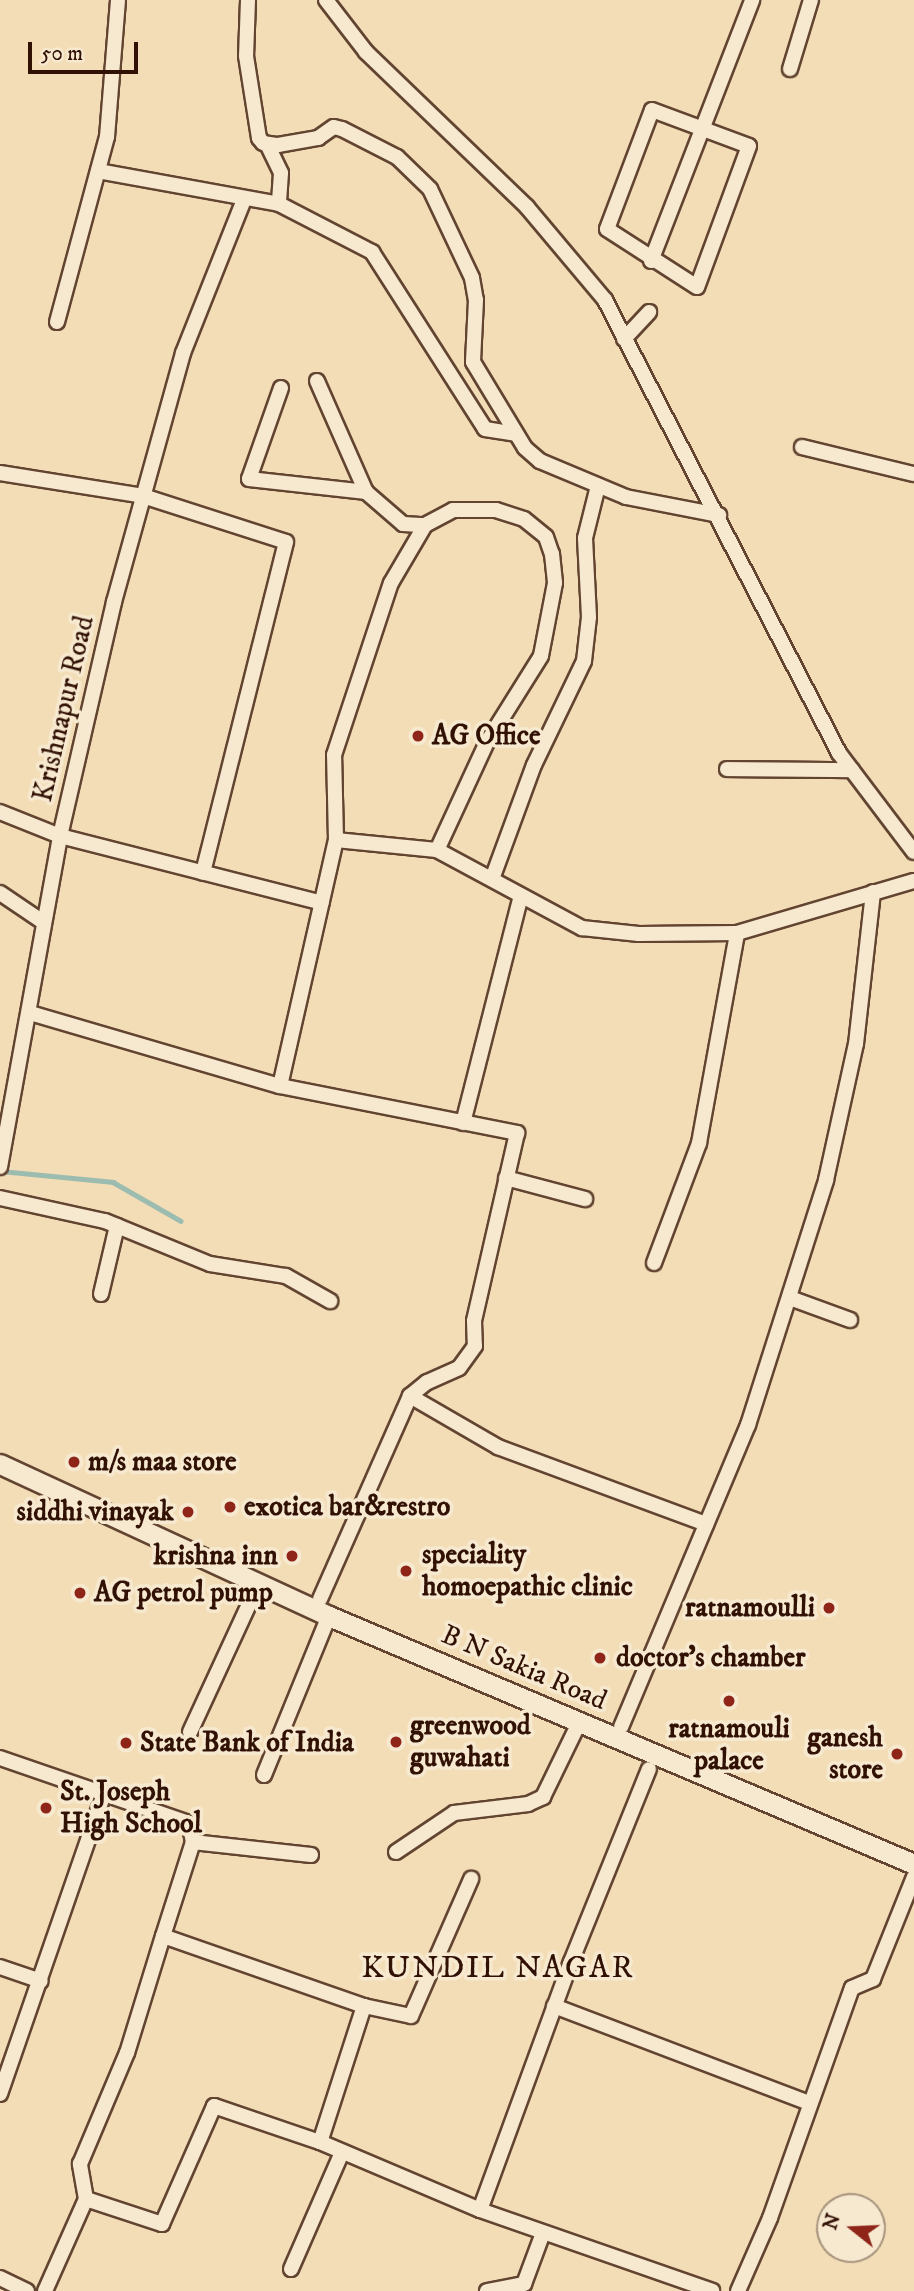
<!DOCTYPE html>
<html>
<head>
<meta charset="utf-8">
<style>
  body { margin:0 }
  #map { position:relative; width:914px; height:2291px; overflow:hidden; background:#f2ddb6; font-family:"IM FELL DW Pica",serif }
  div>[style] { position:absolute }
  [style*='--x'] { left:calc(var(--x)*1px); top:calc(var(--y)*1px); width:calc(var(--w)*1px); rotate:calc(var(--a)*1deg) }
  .stream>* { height:4.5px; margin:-2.25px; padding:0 2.25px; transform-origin:2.25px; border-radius:2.25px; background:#9bbcaf }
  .roads { filter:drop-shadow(2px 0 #624431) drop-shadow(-2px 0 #624431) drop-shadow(0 2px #624431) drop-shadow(0 -2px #624431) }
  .street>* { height:14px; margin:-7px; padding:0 7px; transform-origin:7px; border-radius:7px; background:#f7e9d0 }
  .secondary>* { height:19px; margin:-9.5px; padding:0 9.5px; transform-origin:9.5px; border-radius:9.5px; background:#f7e9d0 }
  .dots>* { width:19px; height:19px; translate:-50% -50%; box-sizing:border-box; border:4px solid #f7e9d0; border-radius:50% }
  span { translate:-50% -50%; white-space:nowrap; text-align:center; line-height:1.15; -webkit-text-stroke:7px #f7e9d0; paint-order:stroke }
  .street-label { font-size:28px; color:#321105 }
  .poi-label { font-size:28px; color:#321105; font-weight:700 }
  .left { translate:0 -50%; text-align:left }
  .right { translate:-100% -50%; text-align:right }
  .quarter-label { font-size:32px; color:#321105; letter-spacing:2px }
  .north { position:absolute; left:816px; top:2193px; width:70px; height:70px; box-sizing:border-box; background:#f7e9d0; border:2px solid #a8937f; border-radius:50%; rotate:288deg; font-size:19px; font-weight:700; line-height:28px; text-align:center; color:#321105 }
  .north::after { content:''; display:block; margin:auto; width:24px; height:32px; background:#8f2418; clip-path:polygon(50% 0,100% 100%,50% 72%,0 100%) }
  .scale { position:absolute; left:28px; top:42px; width:110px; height:32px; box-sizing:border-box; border:4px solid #321105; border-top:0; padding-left:9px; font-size:21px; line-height:24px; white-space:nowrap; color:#321105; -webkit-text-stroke:5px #f7e9d0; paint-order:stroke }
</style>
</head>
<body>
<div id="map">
  <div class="stream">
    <i style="--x:1;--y:1171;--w:113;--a:5.6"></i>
    <i style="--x:113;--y:1182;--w:78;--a:29.8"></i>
  </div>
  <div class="roads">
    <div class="street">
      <i style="--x:248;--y:0;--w:56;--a:92"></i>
      <i style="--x:246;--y:56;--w:83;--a:81"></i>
      <i style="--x:259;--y:138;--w:6;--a:51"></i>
      <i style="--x:263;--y:143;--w:15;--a:8"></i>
      <i style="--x:278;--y:145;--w:41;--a:-9.9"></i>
      <i style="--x:318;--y:138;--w:19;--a:-35"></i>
      <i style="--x:334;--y:127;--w:8;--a:14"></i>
      <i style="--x:342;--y:129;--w:62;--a:27"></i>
      <i style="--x:397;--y:157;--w:46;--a:44.1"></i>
      <i style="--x:430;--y:189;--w:98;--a:64.7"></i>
      <i style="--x:472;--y:278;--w:22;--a:80"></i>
      <i style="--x:476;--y:300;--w:62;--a:92.8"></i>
      <i style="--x:473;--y:362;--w:100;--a:58.8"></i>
      <i style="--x:525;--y:448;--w:20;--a:41"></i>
      <i style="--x:540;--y:461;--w:93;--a:22.7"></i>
      <i style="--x:626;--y:497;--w:95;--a:11"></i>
      <i style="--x:326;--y:0;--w:66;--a:52.4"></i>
      <i style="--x:366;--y:52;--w:223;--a:43.9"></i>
      <i style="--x:527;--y:207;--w:121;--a:50"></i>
      <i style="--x:605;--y:300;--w:510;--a:62.68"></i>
      <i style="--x:839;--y:753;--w:124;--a:52.9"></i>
      <i style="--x:790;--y:69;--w:72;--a:-73.1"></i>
      <i style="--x:652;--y:110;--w:103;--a:20.4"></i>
      <i style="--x:749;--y:146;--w:150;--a:110.2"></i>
      <i style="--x:697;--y:287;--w:107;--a:-147.2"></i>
      <i style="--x:607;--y:229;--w:127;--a:-69.3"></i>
      <i style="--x:267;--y:144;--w:32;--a:64"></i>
      <i style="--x:281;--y:173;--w:31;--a:94"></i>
      <i style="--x:98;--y:171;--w:184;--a:10.3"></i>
      <i style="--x:279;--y:204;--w:105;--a:27.3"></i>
      <i style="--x:372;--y:252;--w:210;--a:57.4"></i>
      <i style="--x:485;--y:429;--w:31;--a:9"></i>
      <i style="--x:651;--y:261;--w:280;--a:-68.8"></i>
      <i style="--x:57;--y:322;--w:192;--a:-74.9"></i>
      <i style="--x:107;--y:137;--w:137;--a:-85.4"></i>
      <i style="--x:624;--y:339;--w:37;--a:-47"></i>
      <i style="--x:317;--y:381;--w:121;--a:66.2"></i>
      <i style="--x:281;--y:388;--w:96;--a:109.4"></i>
      <i style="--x:249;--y:479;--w:118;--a:6.3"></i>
      <i style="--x:366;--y:492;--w:49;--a:40.9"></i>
      <i style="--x:403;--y:524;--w:22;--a:3"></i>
      <i style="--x:425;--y:525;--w:32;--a:-28"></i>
      <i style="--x:453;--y:510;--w:43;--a:0"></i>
      <i style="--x:496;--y:510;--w:29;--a:18"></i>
      <i style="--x:524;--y:519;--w:28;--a:39"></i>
      <i style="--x:546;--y:537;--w:18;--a:71"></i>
      <i style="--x:552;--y:554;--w:29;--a:84"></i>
      <i style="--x:555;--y:583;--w:74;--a:100.9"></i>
      <i style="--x:541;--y:656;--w:102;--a:122.1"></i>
      <i style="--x:487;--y:742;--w:119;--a:114.8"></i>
      <i style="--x:802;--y:447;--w:115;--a:13.6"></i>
      <i style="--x:0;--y:473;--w:145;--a:9.1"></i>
      <i style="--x:143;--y:496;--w:150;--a:17.8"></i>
      <i style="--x:286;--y:542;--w:341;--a:104.1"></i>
      <i style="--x:727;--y:769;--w:125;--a:0.5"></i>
      <i style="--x:0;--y:812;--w:65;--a:21.8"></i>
      <i style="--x:60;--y:836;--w:270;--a:14.3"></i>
      <i style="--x:336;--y:840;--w:101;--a:5.7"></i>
      <i style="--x:437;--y:850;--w:165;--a:28.3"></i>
      <i style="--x:582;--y:928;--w:57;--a:6"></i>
      <i style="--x:639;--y:934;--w:98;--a:-0.6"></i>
      <i style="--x:737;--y:933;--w:184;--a:-16.4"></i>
      <i style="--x:492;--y:879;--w:121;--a:-69.8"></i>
      <i style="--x:534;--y:765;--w:115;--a:-64.3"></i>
      <i style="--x:584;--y:661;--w:44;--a:-83.5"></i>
      <i style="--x:589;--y:617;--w:79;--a:-92.9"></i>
      <i style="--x:585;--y:538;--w:54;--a:-76"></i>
      <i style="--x:0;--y:893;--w:52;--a:34"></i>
      <i style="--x:30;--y:1013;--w:260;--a:16.3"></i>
      <i style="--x:280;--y:1086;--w:242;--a:11.2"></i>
      <i style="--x:517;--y:1133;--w:193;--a:102.9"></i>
      <i style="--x:474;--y:1321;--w:25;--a:88"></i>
      <i style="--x:475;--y:1346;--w:27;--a:126"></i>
      <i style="--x:459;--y:1368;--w:35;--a:156"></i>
      <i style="--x:427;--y:1382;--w:22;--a:141"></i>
      <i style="--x:410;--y:1396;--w:222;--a:113.9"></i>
      <i style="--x:280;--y:1086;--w:252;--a:-77.2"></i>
      <i style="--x:336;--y:840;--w:85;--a:-91.3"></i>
      <i style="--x:334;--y:755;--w:181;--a:-71.7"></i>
      <i style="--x:391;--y:583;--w:67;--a:-59.6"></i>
      <i style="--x:463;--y:1123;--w:234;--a:-75.7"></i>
      <i style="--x:0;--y:1167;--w:336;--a:-79.7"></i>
      <i style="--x:60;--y:836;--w:240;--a:-77"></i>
      <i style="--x:114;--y:602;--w:258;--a:-74.5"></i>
      <i style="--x:183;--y:353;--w:165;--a:-68.3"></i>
      <i style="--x:506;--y:1178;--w:82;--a:14.9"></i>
      <i style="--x:0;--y:1198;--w:107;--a:12.4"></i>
      <i style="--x:105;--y:1221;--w:113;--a:22.3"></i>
      <i style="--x:210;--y:1264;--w:77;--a:9"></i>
      <i style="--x:286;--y:1276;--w:51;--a:29.6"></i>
      <i style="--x:654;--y:1263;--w:128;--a:-69.4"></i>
      <i style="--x:699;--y:1143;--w:213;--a:-79.7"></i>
      <i style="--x:101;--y:1294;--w:70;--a:-76.8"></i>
      <i style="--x:790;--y:1298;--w:64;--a:20.1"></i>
      <i style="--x:410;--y:1396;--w:102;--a:30.1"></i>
      <i style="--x:498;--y:1447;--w:222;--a:20.3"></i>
      <i style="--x:621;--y:1727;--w:328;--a:-67.2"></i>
      <i style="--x:748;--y:1425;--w:257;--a:-72.3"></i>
      <i style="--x:826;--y:1180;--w:139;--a:-77.6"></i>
      <i style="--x:856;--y:1044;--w:153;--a:-83.6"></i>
      <i style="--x:190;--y:1732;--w:164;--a:-65.2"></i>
      <i style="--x:0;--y:1758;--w:200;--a:19"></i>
      <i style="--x:189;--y:1823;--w:19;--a:78"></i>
      <i style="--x:264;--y:1775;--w:172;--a:-67.8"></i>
      <i style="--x:396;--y:1852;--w:70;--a:-33.9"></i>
      <i style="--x:454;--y:1813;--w:75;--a:-6.9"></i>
      <i style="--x:528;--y:1804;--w:17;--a:-25"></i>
      <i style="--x:543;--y:1797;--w:82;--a:-64.1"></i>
      <i style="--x:311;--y:1855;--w:119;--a:-173.7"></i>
      <i style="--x:193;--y:1842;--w:99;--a:107.7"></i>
      <i style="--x:163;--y:1936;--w:213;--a:19.2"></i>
      <i style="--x:364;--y:2006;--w:143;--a:107.9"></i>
      <i style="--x:0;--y:1967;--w:43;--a:18.9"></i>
      <i style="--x:364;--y:2006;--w:48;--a:12"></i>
      <i style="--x:411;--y:2016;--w:150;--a:-66.3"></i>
      <i style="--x:554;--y:2006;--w:273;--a:20.8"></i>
      <i style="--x:0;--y:2094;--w:318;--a:-70.9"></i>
      <i style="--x:86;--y:2199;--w:80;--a:18.2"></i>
      <i style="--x:162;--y:2224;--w:129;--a:-66.2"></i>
      <i style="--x:214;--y:2106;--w:112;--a:18.8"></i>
      <i style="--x:320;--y:2142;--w:174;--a:23"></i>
      <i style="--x:480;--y:2210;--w:246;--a:19.2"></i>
      <i style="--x:480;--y:2210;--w:264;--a:-69.9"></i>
      <i style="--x:571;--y:1962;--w:208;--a:-68"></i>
      <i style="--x:291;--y:2269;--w:128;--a:-66.4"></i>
      <i style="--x:0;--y:2278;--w:30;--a:26"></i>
      <i style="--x:45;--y:2291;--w:101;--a:-66"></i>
      <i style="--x:86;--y:2199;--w:36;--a:-100"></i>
      <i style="--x:80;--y:2164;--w:121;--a:-67.1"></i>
      <i style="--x:127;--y:2053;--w:122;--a:-72.9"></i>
      <i style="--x:487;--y:2291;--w:38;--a:-11"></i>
      <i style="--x:524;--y:2284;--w:54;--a:-69.6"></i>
      <i style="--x:738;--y:2291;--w:80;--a:-66.3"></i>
      <i style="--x:770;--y:2218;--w:244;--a:-70.4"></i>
      <i style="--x:852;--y:1988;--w:23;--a:-23"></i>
      <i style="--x:873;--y:1979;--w:110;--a:-68.1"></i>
    </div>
    <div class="secondary">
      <i style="--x:0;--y:1464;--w:362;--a:24.8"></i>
      <i style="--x:329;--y:1616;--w:635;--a:22.97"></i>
    </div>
  </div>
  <div class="dots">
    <i style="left:418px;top:736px;background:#8f2418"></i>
    <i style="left:74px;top:1462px;background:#8f2418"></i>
    <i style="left:230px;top:1507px;background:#8f2418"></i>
    <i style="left:188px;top:1512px;background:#8f2418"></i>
    <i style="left:292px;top:1556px;background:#8f2418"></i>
    <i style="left:406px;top:1571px;background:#8f2418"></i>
    <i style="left:80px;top:1593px;background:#8f2418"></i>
    <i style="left:829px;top:1608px;background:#8f2418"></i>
    <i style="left:600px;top:1658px;background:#8f2418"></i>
    <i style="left:729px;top:1701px;background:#8f2418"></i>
    <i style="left:396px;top:1742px;background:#8f2418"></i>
    <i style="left:126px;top:1743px;background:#8f2418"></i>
    <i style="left:897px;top:1754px;background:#8f2418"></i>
    <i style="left:46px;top:1808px;background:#8f2418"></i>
  </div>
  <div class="street-label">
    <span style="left:64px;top:709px;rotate:-77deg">Krishnapur Road</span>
    <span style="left:524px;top:1668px;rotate:23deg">B N Sakia Road</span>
  </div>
  <div class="poi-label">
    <span class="left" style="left:432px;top:736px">AG Office</span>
    <span class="left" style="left:88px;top:1462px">m/s maa store</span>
    <span class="left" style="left:244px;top:1507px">exotica bar&amp;restro</span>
    <span class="right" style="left:174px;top:1512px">siddhi vinayak</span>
    <span class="left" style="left:422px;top:1571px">speciality<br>homoepathic clinic</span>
    <span class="right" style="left:278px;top:1556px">krishna inn</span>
    <span class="left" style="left:94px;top:1593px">AG petrol pump</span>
    <span class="right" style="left:815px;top:1608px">ratnamoulli</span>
    <span class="left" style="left:616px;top:1658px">doctor's chamber</span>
    <span class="left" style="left:410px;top:1742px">greenwood<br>guwahati</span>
    <span style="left:729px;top:1745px">ratnamouli<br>palace</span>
    <span class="right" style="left:883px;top:1754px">ganesh<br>store</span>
    <span class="left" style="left:140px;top:1743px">State Bank of India</span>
    <span class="left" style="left:60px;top:1808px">St. Joseph<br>High School</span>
  </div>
  <div class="quarter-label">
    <span style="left:498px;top:1968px">KUNDIL NAGAR</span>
  </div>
  <div class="north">N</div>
  <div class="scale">50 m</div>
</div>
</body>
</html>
